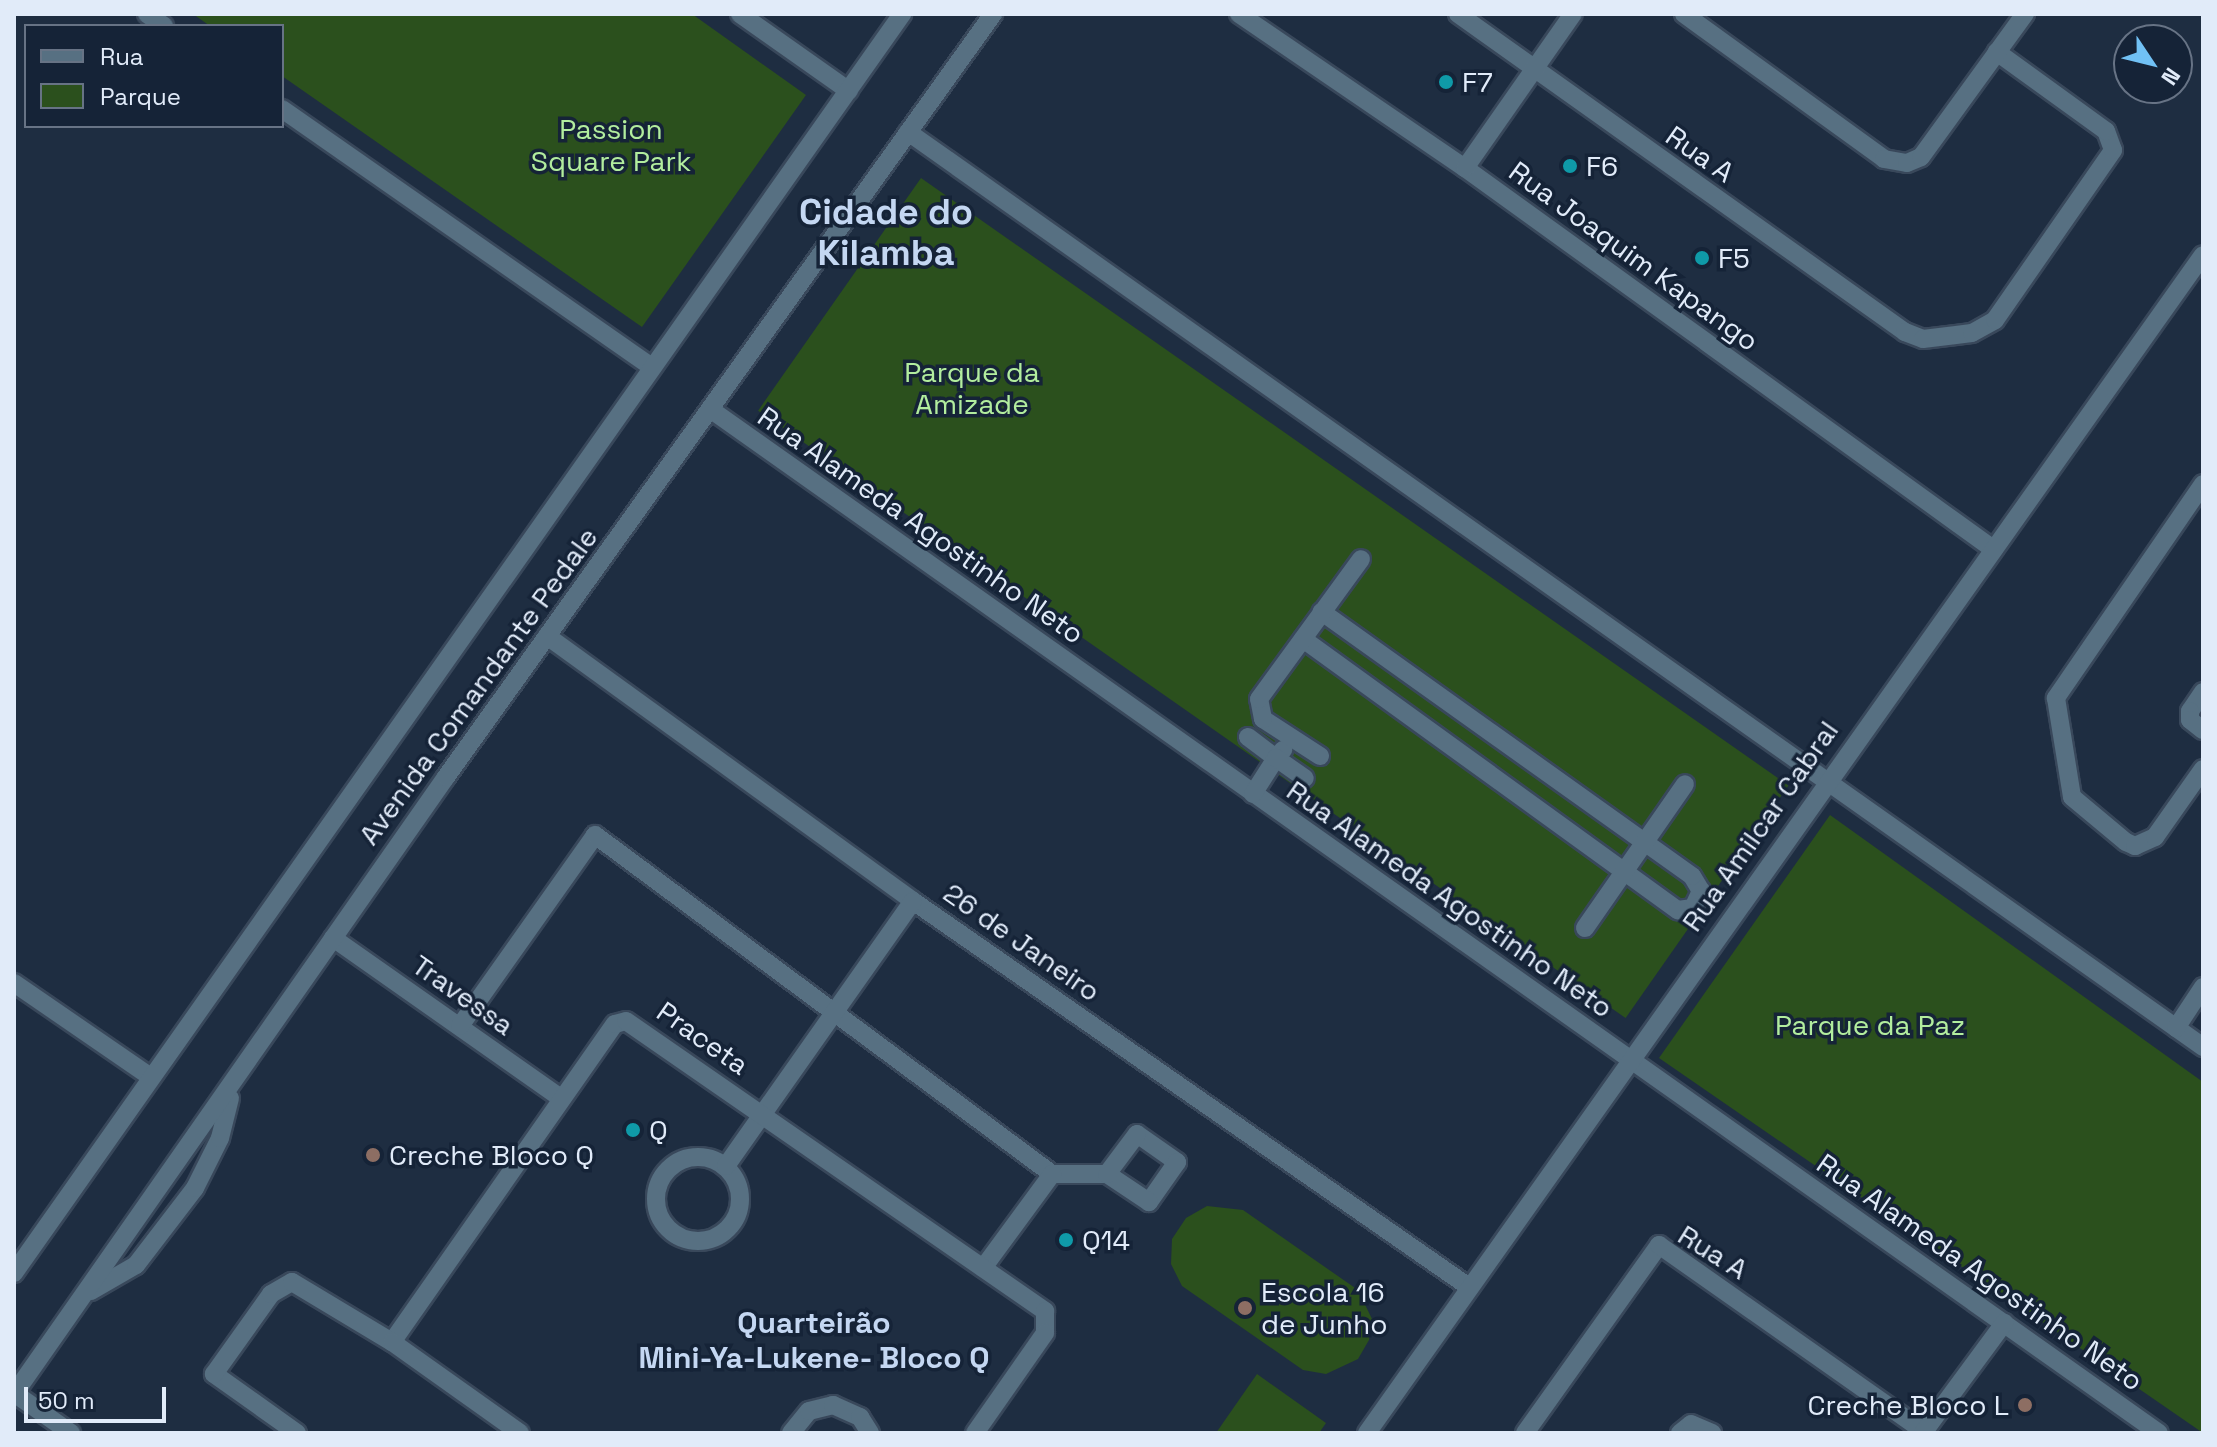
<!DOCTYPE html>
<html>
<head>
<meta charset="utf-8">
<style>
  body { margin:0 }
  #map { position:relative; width:2217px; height:1447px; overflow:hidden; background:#1e2d41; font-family:"Space Grotesk",sans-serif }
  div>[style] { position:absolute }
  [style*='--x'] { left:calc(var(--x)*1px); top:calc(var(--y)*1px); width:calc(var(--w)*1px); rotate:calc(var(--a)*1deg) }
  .green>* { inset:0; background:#2b501d; transform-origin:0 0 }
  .roads { filter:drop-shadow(2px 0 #39485b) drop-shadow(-2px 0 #39485b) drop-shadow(0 2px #39485b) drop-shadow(0 -2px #39485b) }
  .minor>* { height:18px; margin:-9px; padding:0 9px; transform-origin:9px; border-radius:9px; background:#577082 }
  .minor>.ring { margin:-9px; padding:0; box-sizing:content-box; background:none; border:18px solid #577082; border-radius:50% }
  .dots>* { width:22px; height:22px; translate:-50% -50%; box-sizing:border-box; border:4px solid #152337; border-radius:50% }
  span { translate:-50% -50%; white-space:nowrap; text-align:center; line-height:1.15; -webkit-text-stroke:7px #152337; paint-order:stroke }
  .poi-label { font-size:28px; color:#e1ebf9 }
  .left { translate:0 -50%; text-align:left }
  .right { translate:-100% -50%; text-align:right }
  .park-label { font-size:28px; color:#b2ed9e }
  .street-label { font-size:28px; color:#e1ebf9 }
  .neighbourhood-label { font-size:30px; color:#c4d7f2; font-weight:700 }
  .district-label { font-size:36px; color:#c4d7f2; font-weight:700 }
  .frame { position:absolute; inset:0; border:16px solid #e1ebf9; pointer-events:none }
  .legend { position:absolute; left:24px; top:24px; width:260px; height:104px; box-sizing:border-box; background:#152337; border:2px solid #677385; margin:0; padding:10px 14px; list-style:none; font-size:24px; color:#e1ebf9 }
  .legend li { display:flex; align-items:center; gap:16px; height:40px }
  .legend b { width:40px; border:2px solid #677385 }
  .north { position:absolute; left:2113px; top:24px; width:80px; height:80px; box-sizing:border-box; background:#152337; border:2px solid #677385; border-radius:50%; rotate:125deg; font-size:22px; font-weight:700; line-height:32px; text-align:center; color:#e1ebf9 }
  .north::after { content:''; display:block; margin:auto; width:28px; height:36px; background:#71c1f5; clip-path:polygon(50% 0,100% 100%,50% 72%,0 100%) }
  .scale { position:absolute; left:24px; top:1387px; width:142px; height:36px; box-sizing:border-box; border:4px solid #e1ebf9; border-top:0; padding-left:10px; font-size:24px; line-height:28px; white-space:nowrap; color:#e1ebf9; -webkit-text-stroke:6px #152337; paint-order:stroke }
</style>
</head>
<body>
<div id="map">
  <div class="green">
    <i style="clip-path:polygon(193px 14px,692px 14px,806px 95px,642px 327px,282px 76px,282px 26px,210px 26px)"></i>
    <i style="left:921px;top:178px;width:1059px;height:284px;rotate:35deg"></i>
    <i style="clip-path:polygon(1830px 815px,2203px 1082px,2203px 1433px,1659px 1058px)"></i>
    <i style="clip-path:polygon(1207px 1206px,1243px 1210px,1358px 1290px,1372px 1319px,1369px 1340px,1358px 1359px,1326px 1374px,1303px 1370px,1182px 1286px,1171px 1264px,1172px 1239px,1186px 1218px)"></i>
    <i style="clip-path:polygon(1257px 1374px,1326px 1423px,1319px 1433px,1216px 1433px)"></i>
  </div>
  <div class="roads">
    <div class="minor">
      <i style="--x:147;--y:14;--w:21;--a:35"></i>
      <i style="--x:740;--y:14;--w:133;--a:35.2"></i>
      <i style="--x:1239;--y:14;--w:273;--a:34.3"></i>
      <i style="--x:1465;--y:168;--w:651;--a:35.81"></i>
      <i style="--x:1458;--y:14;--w:549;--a:35.43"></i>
      <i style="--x:1905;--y:332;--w:19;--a:21"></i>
      <i style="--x:1923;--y:339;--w:49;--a:-7"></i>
      <i style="--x:1972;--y:333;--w:26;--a:-29"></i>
      <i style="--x:1995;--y:320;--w:207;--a:-55.2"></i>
      <i style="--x:2113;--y:150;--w:20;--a:-110"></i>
      <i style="--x:2106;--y:131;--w:135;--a:-144.1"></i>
      <i style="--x:1684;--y:14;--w:247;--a:35.9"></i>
      <i style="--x:1884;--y:159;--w:23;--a:10"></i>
      <i style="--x:1907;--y:163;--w:15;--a:-23"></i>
      <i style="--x:1921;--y:157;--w:177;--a:-54"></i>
      <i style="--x:282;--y:109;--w:449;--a:34.9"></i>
      <i style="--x:908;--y:132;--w:1586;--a:35.24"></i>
      <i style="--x:1465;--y:168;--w:188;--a:-55"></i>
      <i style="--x:710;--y:409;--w:1774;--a:35.25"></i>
      <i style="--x:2203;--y:484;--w:260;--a:124.5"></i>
      <i style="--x:2056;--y:698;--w:100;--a:80.8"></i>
      <i style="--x:2072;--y:797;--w:70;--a:39.8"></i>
      <i style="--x:2126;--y:842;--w:10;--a:24"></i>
      <i style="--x:2135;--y:846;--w:22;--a:-24"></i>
      <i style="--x:2155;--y:837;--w:83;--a:-54.8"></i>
      <i style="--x:547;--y:636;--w:452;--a:35.9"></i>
      <i style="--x:913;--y:901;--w:677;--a:34.77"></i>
      <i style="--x:1303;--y:639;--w:463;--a:35.9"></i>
      <i style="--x:1678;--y:910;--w:15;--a:-8"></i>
      <i style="--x:1693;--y:908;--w:19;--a:-65"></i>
      <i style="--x:1701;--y:891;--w:17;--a:-121"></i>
      <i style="--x:1692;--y:876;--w:455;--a:-144.5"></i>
      <i style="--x:2203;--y:692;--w:23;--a:124"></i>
      <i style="--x:2190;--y:711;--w:9;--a:90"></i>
      <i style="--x:2190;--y:720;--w:16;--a:38"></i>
      <i style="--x:1248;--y:737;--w:35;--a:37"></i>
      <i style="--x:1276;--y:758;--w:11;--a:-49"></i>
      <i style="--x:1320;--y:756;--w:68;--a:-147"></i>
      <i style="--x:1263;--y:719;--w:20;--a:-101"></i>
      <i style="--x:1259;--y:699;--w:173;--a:-53.9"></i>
      <i style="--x:1253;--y:794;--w:43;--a:-57.4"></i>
      <i style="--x:1276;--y:758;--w:35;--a:35"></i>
      <i style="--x:1585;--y:928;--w:175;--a:-55.2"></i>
      <i style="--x:333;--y:938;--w:279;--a:35.1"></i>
      <i style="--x:14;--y:983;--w:166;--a:34.5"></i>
      <i style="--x:460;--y:1026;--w:234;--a:-54.7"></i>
      <i style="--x:595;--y:835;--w:569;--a:36.57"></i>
      <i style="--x:1052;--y:1174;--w:55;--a:0"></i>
      <i style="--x:2176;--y:1028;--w:49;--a:-56.6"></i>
      <i style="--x:1137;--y:1134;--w:49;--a:35"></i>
      <i style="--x:1177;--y:1162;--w:49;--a:125"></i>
      <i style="--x:1149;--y:1202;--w:50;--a:-146.3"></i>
      <i style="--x:1107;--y:1174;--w:50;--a:-53.1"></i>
      <i class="ring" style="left:656px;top:1157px;width:66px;height:66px"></i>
      <i style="--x:726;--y:1166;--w:324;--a:-54.8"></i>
      <i style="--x:983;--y:1268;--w:117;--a:-53.7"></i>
      <i style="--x:14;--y:1273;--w:1541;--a:-54.8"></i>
      <i style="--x:91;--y:1291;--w:52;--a:-30"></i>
      <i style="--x:136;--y:1265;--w:97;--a:-52.5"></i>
      <i style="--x:195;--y:1188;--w:56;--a:-63.4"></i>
      <i style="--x:220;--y:1138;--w:41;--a:-76"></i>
      <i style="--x:392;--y:1342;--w:388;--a:-55"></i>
      <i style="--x:615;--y:1024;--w:11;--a:-15"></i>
      <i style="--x:626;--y:1021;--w:510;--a:34.69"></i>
      <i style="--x:1045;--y:1311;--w:22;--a:90"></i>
      <i style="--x:1045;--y:1333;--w:122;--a:125"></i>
      <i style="--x:14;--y:1393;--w:70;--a:35.1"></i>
      <i style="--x:14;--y:1394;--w:753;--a:-55"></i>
      <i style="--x:446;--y:777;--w:939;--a:-54.36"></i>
      <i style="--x:297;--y:1433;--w:102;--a:-144.6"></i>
      <i style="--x:214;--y:1374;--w:98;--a:-54.5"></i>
      <i style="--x:271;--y:1294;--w:24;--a:-30"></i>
      <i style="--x:292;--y:1282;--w:117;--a:31"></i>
      <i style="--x:392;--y:1342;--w:157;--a:35.4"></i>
      <i style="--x:791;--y:1433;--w:28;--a:-51"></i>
      <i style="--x:809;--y:1411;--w:25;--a:-14"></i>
      <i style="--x:833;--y:1405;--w:30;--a:24"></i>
      <i style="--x:860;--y:1417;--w:19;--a:58"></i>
      <i style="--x:1367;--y:1433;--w:1444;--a:-54.64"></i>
      <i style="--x:1525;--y:1433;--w:231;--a:-54.5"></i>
      <i style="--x:1659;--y:1245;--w:324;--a:35.1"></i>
      <i style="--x:1680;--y:1433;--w:14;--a:-39"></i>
      <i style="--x:1691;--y:1424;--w:23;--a:23"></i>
      <i style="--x:1923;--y:1433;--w:137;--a:-53.6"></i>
    </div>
  </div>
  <div class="dots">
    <i style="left:1446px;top:82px;background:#0f9aa8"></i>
    <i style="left:1570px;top:166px;background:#0f9aa8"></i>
    <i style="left:1702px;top:258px;background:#0f9aa8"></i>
    <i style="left:633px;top:1130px;background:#0f9aa8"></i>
    <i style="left:373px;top:1155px;background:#8d6e63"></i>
    <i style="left:1066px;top:1240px;background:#0f9aa8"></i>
    <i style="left:1245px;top:1308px;background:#8d6e63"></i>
    <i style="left:2025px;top:1405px;background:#8d6e63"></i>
  </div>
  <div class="poi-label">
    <span class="left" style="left:1462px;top:82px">F7</span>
    <span class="left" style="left:1586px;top:166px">F6</span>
    <span class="left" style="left:1718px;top:258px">F5</span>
    <span class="left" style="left:649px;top:1130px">Q</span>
    <span class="left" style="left:389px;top:1155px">Creche Bloco Q</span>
    <span class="left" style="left:1082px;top:1240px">Q14</span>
    <span class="left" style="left:1261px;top:1308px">Escola 16<br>de Junho</span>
    <span class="right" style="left:2009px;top:1405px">Creche Bloco L</span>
  </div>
  <div class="park-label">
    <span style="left:611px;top:145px">Passion<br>Square Park</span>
    <span style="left:972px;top:388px">Parque da<br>Amizade</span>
    <span style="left:1870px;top:1025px">Parque da Paz</span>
  </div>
  <div class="street-label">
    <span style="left:1700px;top:154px;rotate:35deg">Rua A</span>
    <span style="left:1634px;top:256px;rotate:36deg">Rua Joaquim Kapango</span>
    <span style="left:921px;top:525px;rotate:35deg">Rua Alameda Agostinho Neto</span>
    <span style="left:478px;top:686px;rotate:-54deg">Avenida Comandante Pedale</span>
    <span style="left:1760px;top:826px;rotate:-55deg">Rua Amilcar Cabral</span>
    <span style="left:1450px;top:899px;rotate:35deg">Rua Alameda Agostinho Neto</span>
    <span style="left:1022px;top:942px;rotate:35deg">26 de Janeiro</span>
    <span style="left:463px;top:995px;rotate:35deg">Travessa</span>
    <span style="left:703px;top:1038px;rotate:35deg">Praceta</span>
    <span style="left:1713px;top:1252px;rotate:32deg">Rua A</span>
    <span style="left:1980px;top:1272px;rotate:35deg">Rua Alameda Agostinho Neto</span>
  </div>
  <div class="neighbourhood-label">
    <span style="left:814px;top:1340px">Quarteirão<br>Mini-Ya-Lukene- Bloco Q</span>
  </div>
  <div class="district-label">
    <span style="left:886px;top:233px">Cidade do<br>Kilamba</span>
  </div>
  <div class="frame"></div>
  <ul class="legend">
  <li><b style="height:10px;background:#577082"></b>Rua</li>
  <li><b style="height:22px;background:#2b501d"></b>Parque</li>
  </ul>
  <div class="north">N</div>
  <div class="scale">50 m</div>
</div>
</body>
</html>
